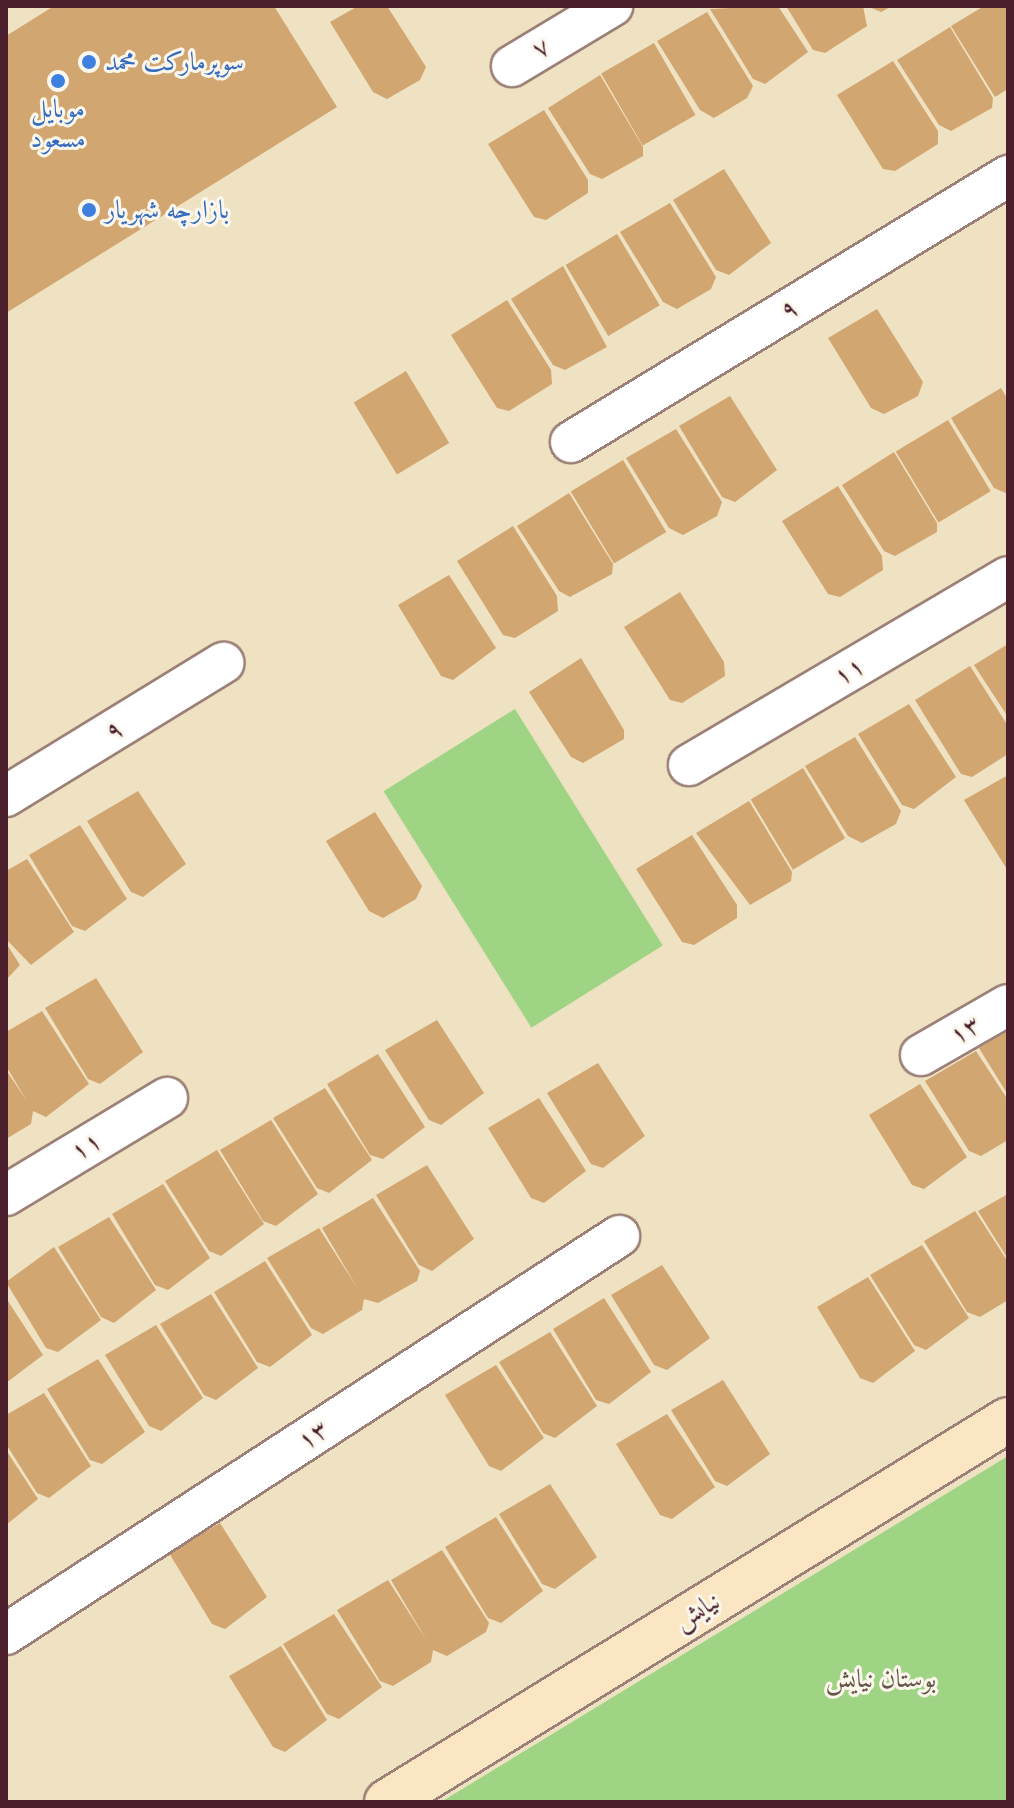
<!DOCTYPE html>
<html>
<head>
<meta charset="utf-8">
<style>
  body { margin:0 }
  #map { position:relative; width:1014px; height:1808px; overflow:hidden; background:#efe2c3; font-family:"Libre Caslon Text",Amiri,serif }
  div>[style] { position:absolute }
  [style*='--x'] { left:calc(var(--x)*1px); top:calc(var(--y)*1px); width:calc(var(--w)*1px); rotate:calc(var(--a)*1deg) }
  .green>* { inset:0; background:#a0d485; transform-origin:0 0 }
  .building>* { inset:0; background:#d1a670; transform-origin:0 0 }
  .roads { filter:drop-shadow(2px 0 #9c8077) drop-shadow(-2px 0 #9c8077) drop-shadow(0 2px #9c8077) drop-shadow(0 -2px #9c8077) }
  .street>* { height:40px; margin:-20px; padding:0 20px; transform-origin:20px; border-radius:20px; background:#fff }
  .secondary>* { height:44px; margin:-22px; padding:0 22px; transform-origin:22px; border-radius:22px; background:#fbe6c4 }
  .dots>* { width:22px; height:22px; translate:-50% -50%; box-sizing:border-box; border:4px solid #fbf7ec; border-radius:50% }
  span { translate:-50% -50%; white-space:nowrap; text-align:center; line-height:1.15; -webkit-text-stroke:6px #fbf7ec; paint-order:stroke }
  .street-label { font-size:26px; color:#4a1f2b }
  .shop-label { font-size:26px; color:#366cbe }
  .left { translate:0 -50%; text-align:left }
  .park-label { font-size:26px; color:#645546 }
  .frame { position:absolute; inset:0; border:8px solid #4a1f2b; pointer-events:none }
</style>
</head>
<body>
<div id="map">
  <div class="green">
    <i style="left:515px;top:709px;width:279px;height:155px;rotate:58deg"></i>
    <i style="clip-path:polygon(1008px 1456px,1008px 1802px,441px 1802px)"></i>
  </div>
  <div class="building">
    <i style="clip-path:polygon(54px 6px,274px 6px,337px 107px,6px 313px,6px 36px)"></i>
    <i style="clip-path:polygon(358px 6px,387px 6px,426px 67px,420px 80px,387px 99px,373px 92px,330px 22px)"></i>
    <i style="clip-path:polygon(778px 6px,808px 52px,765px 84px,753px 79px,710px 9px)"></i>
    <i style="clip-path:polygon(786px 6px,863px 6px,867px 26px,825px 53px,813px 50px)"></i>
    <i style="clip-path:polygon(867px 6px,892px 6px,881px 12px)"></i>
    <i style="clip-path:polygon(984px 6px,1008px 6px,1008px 89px,995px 97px,951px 26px)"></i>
    <i style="clip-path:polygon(707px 12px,753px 86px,747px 98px,714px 118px,700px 110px,657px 41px)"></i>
    <i style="clip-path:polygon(950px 27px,993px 98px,992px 108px,951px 131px,939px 125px,897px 60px)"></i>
    <i style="left:654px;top:43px;width:83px;height:61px;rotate:60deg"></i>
    <i style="clip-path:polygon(893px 61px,938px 131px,938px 144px,895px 171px,883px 169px,837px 95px)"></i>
    <i style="clip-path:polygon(600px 75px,643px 147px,643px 156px,602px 179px,590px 174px,548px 108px)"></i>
    <i style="clip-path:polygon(544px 110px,588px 180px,588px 193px,546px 220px,534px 217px,488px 144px)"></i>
    <i style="clip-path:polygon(724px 169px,771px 243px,729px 275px,716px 270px,673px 200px)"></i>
    <i style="clip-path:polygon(670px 203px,716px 277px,711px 289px,677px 309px,663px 302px,620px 232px)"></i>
    <i style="left:617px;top:234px;width:83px;height:60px;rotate:59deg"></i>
    <i style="clip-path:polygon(563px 266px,607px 347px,565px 370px,553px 365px,511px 299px)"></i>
    <i style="clip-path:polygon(507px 300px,551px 370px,552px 384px,509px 411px,497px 408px,451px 335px)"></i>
    <i style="clip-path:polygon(877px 309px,923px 382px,918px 396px,884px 414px,871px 408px,828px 338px)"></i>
    <i style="left:406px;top:371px;width:84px;height:61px;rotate:59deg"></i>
    <i style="clip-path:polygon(1001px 388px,1008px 400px,1008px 494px,994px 488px,951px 418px)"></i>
    <i style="clip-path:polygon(730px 396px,777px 470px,735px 502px,722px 497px,679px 426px)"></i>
    <i style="left:948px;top:420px;width:83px;height:61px;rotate:59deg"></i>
    <i style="clip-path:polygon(676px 429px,722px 502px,717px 516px,683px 535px,669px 528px,626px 458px)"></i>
    <i style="clip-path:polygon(894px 452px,937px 523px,937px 532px,895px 556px,884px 551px,842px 485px)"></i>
    <i style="left:623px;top:460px;width:84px;height:61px;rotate:59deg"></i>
    <i style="clip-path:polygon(838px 486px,882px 556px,883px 570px,840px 597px,828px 594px,782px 521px)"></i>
    <i style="clip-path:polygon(569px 493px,613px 564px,612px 574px,570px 597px,559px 591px,517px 526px)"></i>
    <i style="clip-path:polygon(513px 526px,557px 596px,558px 611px,515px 638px,503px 635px,457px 561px)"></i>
    <i style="clip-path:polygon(449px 575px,496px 648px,453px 680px,441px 676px,398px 605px)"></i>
    <i style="clip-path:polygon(680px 592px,724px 662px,725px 676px,682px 703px,670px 700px,624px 627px)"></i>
    <i style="clip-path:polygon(1008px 644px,1008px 717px,974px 665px)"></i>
    <i style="clip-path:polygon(581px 658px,624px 730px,624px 739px,583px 763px,571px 757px,529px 692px)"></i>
    <i style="clip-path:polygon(970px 666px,1008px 726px,1008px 754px,972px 777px,961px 774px,915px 700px)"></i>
    <i style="clip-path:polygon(909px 704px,956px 777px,914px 809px,902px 805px,858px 734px)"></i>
    <i style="clip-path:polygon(855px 737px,901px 811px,896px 824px,862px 843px,848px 836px,805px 766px)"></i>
    <i style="left:803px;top:768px;width:82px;height:61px;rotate:59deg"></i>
    <i style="clip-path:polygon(1008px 775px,1008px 871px,964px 800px)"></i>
    <i style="clip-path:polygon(138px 791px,186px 864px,143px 897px,131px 892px,87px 821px)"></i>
    <i style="clip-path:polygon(749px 801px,792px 872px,791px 881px,750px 905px,696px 833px)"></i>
    <i style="clip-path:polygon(375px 812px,422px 886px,416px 899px,383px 918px,369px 911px,326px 841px)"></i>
    <i style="clip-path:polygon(80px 825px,127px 899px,85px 931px,72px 926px,29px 855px)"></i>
    <i style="clip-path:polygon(692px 835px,737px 905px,737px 918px,694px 945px,682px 942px,636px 869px)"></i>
    <i style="clip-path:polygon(27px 859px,74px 932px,31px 965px,6px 939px,6px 871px)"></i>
    <i style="clip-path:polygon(6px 943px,20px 965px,6px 980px)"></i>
    <i style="clip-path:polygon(96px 978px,143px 1052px,100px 1084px,88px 1079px,45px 1008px)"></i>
    <i style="clip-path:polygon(42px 1011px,89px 1084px,46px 1117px,33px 1111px,31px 1124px,6px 1139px,6px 1070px,27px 1101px,6px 1066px,6px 1032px)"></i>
    <i style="clip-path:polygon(437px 1020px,484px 1093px,441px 1125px,429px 1120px,385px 1050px)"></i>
    <i style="clip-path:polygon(1008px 1031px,1008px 1095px,979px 1048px)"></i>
    <i style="clip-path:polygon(976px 1051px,1008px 1100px,1008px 1140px,981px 1156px,969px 1151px,925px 1081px)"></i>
    <i style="clip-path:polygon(378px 1054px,425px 1127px,383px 1159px,370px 1155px,327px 1084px)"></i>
    <i style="clip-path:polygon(598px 1063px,645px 1136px,603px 1168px,591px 1164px,547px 1093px)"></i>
    <i style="clip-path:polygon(920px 1084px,967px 1157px,924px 1189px,912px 1185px,869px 1115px)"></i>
    <i style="clip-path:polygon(325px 1088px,372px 1160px,329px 1193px,317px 1188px,273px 1118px)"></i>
    <i style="clip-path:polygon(539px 1098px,586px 1171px,544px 1203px,531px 1198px,488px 1128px)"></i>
    <i style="clip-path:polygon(271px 1120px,318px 1194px,276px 1226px,263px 1221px,220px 1150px)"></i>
    <i style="clip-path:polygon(217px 1150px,264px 1224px,221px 1256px,209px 1251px,165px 1181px)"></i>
    <i style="clip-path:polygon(427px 1165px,474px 1239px,432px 1271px,419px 1265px,376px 1195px)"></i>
    <i style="clip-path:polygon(163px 1184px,210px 1258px,168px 1290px,155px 1285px,112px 1214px)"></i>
    <i style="clip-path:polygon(1008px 1194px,1008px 1259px,978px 1211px)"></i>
    <i style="clip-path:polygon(373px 1198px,420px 1271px,417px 1281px,378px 1303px,364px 1299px,362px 1310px,323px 1334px,311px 1328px,267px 1258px,319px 1228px,358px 1289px,322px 1228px)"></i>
    <i style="clip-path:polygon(975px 1211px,1008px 1262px,1008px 1300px,980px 1317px,967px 1312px,924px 1241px)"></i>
    <i style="clip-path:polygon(109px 1217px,156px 1290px,114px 1323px,101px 1317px,58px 1247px)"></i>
    <i style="clip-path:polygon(922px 1245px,969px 1318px,926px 1350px,914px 1345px,870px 1275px)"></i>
    <i style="clip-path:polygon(54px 1247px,101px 1320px,58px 1352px,46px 1348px,6px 1282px)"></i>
    <i style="clip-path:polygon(265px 1261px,312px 1335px,270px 1367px,257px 1362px,214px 1292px)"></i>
    <i style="clip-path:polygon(662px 1265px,710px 1338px,667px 1370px,654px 1365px,611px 1295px)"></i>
    <i style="clip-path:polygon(868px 1277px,915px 1351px,873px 1383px,860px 1378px,817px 1307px)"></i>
    <i style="clip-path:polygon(211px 1294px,258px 1368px,216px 1400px,204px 1395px,160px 1324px)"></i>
    <i style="clip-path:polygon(6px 1298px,43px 1355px,6px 1383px)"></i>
    <i style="clip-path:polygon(604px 1298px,651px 1372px,609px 1404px,596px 1400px,553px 1329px)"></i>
    <i style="clip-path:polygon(156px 1325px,203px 1398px,161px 1431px,149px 1426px,105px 1355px)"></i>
    <i style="clip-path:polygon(550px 1332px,597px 1406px,555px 1438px,543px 1433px,499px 1362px)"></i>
    <i style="clip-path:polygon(98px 1359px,145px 1432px,102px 1464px,90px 1460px,47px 1389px)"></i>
    <i style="clip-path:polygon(496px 1365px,544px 1438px,501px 1471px,489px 1466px,445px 1395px)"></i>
    <i style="clip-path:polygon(723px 1380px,770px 1454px,727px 1486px,715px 1481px,671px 1410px)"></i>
    <i style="clip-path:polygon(44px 1393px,91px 1466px,49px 1498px,37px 1493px,6px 1444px,6px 1415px)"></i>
    <i style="clip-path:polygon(667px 1414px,715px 1487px,672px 1519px,660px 1515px,616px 1444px)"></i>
    <i style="clip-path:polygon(6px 1450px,38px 1499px,6px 1525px)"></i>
    <i style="clip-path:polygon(550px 1484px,597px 1557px,555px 1589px,542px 1584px,499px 1514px)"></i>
    <i style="clip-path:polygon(496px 1517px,543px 1591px,501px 1623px,488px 1618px,445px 1547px)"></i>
    <i style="clip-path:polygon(220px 1523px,267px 1597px,225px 1629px,212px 1624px,169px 1553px)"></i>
    <i style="clip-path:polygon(442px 1550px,489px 1623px,486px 1632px,447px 1656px,433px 1650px,431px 1662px,393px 1686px,380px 1681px,337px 1610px,388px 1580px,427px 1641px,391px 1580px)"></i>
    <i style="clip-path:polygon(334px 1614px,382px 1687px,339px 1719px,327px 1714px,283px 1644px)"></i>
    <i style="clip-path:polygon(281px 1646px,327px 1720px,285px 1752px,273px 1747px,229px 1676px)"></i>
  </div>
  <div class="roads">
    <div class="street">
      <i style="--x:512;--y:66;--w:117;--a:-31"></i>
      <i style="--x:571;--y:442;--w:512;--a:-31.33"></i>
      <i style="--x:689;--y:765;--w:370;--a:-30.5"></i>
      <i style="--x:6;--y:796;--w:255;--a:-31.5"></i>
      <i style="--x:921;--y:1055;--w:100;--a:-29.9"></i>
      <i style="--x:6;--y:1195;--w:188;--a:-31.1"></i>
      <i style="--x:6;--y:1634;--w:731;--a:-32.99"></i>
    </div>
    <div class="secondary">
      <i style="--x:387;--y:1802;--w:729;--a:-31.6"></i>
    </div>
  </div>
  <div class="dots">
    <i style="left:89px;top:62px;background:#3f7fe0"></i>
    <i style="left:58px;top:81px;background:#3f7fe0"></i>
    <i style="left:89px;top:210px;background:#3f7fe0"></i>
  </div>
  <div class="street-label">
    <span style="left:541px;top:48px;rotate:-31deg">۷</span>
    <span style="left:789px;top:309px;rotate:-31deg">۹</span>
    <span style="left:849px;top:671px;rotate:-31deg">۱۱</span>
    <span style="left:114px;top:730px;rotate:-32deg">۹</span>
    <span style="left:965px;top:1030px;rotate:-30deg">۱۳</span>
    <span style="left:86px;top:1146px;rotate:-31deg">۱۱</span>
    <span style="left:313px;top:1435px;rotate:-33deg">۱۳</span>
    <span style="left:697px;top:1611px;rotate:-32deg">نیایش</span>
  </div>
  <div class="shop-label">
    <span class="left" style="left:105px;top:62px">سوپرمارکت محمد</span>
    <span style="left:58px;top:124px">موبایل<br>مسعود</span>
    <span class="left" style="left:105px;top:210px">بازارچه شهریار</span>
  </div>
  <div class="park-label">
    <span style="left:881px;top:1679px">بوستان نیایش</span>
  </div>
  <div class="frame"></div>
</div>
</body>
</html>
